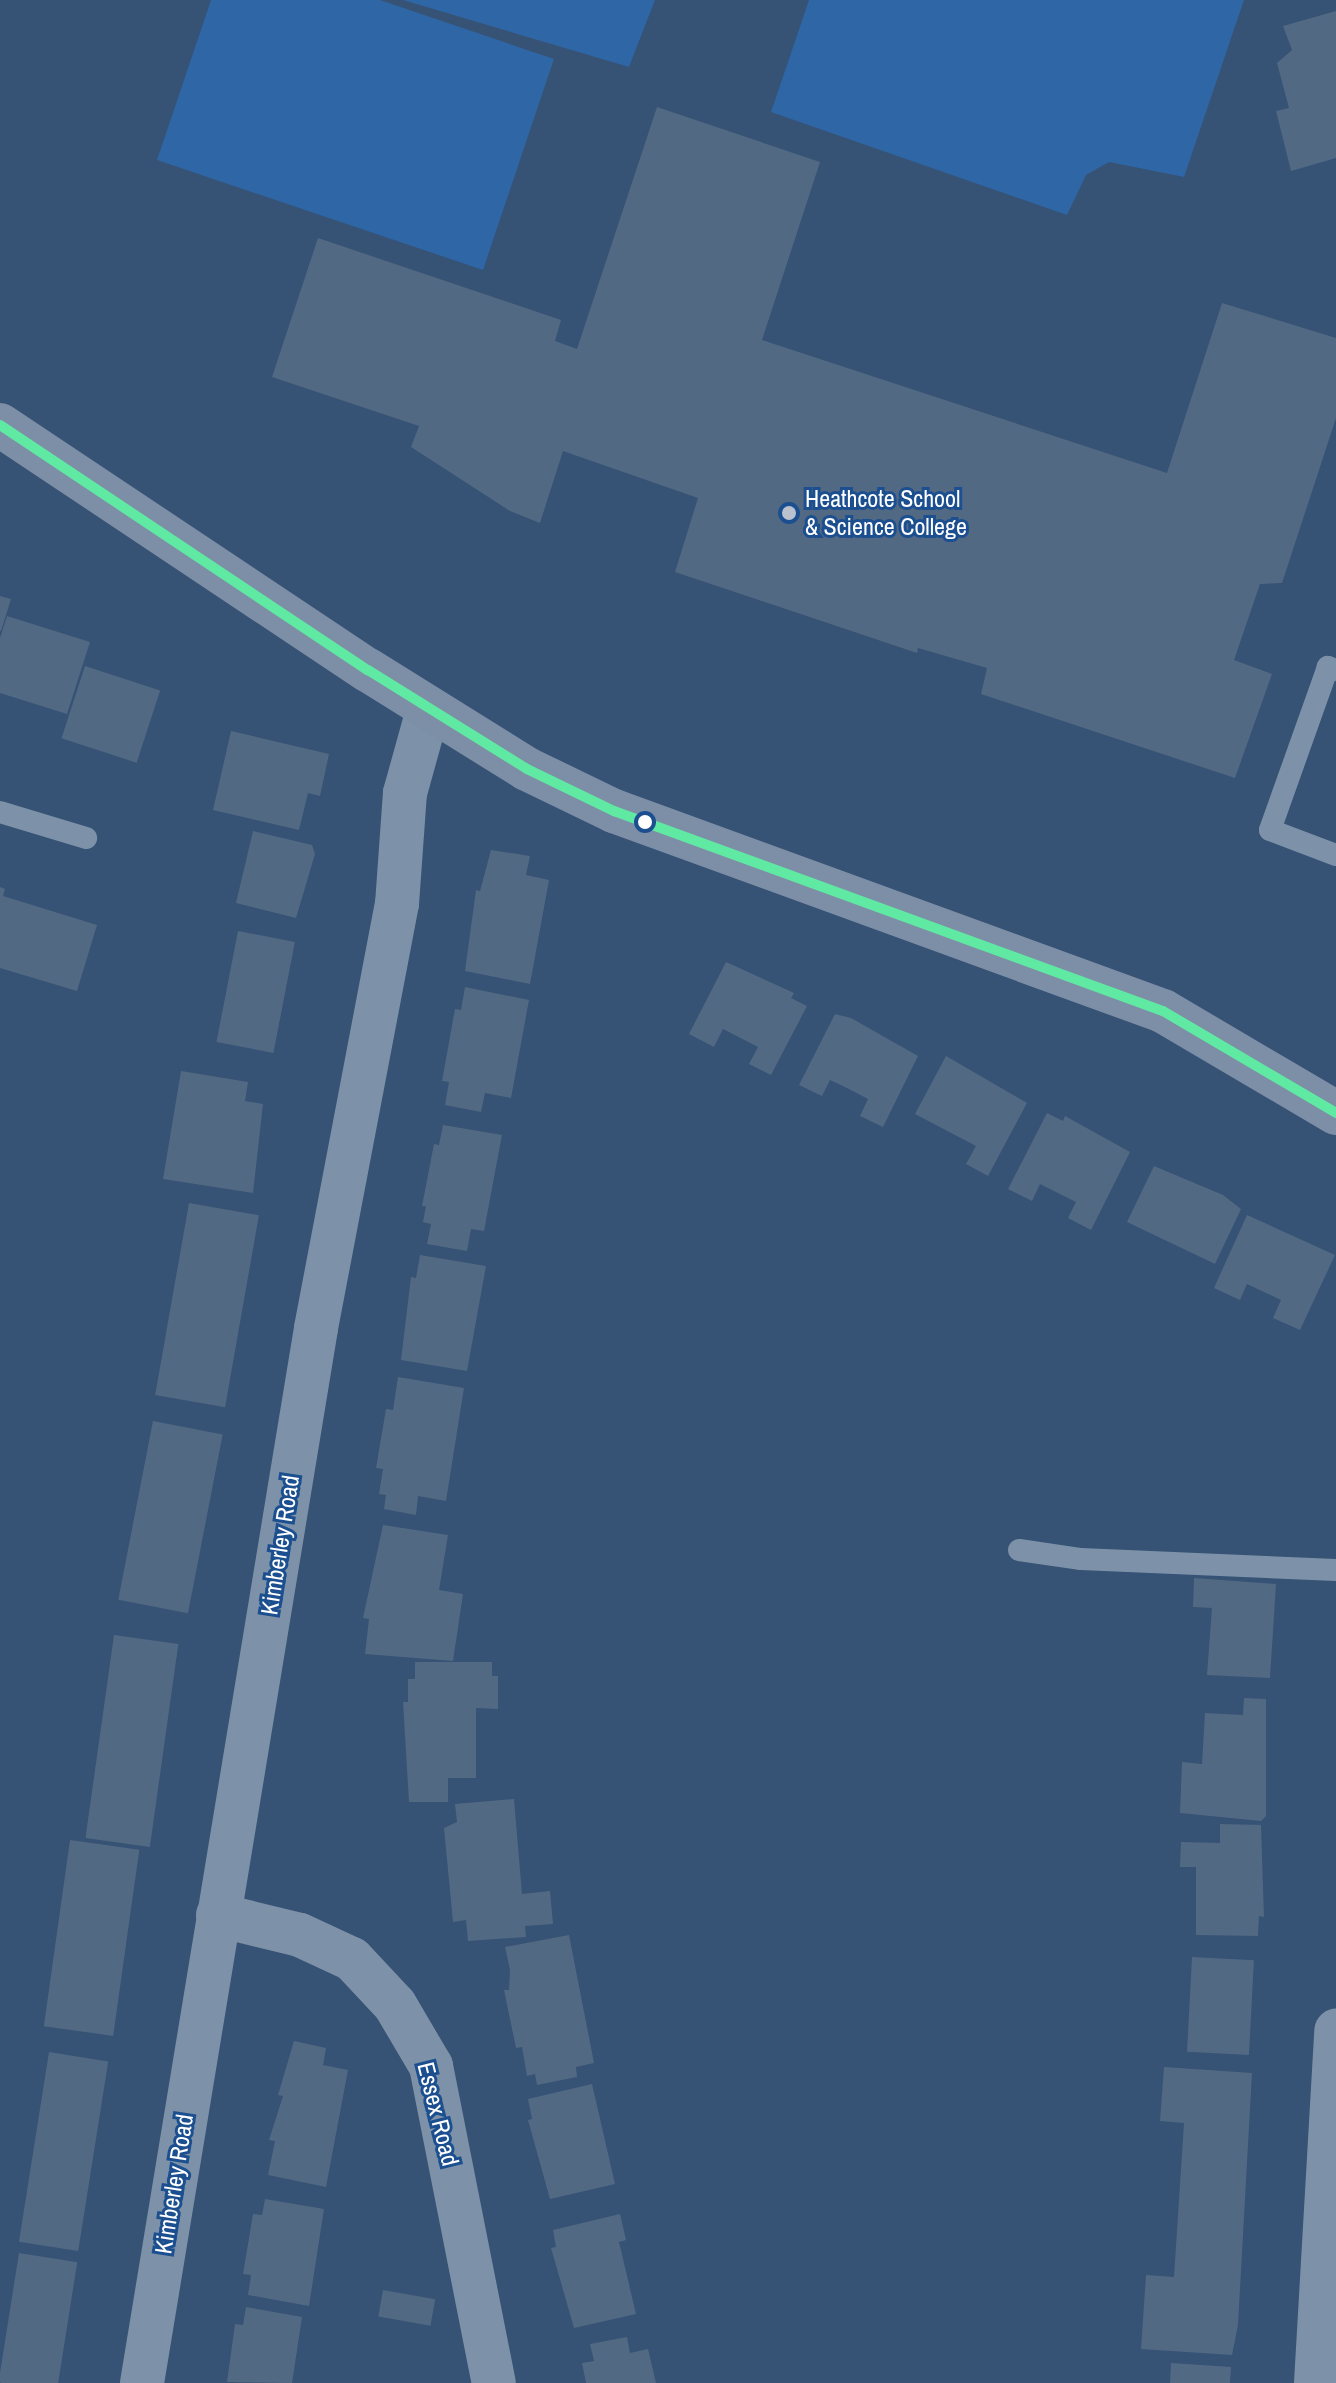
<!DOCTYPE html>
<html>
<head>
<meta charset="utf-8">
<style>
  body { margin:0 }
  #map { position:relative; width:1336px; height:2383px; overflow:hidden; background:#365274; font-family:"Archivo Narrow",sans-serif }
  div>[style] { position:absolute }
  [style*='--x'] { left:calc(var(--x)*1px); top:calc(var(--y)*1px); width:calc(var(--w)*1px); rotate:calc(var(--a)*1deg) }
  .green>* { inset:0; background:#2f66a5 }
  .building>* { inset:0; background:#526984; transform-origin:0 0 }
  .lane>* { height:22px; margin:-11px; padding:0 11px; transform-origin:11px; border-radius:11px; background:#7d92a8 }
  .street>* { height:44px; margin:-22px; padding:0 22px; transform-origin:22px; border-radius:22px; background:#7d92a8 }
  .primary>* { height:44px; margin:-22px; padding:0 22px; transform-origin:22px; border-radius:22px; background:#7d8ea7 }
  .bus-1>* { height:10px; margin:-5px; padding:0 5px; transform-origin:5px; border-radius:5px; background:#60e9a3 }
  .dots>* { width:22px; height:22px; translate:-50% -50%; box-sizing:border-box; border:4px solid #1b4f8f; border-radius:50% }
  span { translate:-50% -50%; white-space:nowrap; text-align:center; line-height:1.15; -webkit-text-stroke:6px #1b4f8f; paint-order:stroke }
  .poi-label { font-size:24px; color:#fff }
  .left { translate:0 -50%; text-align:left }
  .street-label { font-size:24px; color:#fff }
</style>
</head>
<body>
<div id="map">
  <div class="green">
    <i style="clip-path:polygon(211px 0,380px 0,554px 59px,483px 270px,157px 160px)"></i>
    <i style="clip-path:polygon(403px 0,655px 0,629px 67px)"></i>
    <i style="clip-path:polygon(809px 0,1244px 0,1184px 177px,1109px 162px,1086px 175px,1067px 215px,771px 112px)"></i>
  </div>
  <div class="building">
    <i style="clip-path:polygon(1336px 11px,1336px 158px,1291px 171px,1276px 111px,1289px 108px,1277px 63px,1292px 50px,1283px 26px)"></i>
    <i style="clip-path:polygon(657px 107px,820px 162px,762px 340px,1167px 473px,1222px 303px,1336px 338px,1336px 418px,1282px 583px,1260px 584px,1234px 660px,1272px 674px,1235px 778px,981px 694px,987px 668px,918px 648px,917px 653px,675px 572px,698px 498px,563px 451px,540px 523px,510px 511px,411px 447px,419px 426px,272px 377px,318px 238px,561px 320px,555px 341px,577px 349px)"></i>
    <i style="clip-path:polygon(0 596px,11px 599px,1px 631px,0 631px)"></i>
    <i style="clip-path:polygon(7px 616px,90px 642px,67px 714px,0 693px,0 638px)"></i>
    <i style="left:85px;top:666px;width:79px;height:76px;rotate:18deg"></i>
    <i style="clip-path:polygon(231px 731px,329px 754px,320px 796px,308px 793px,299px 830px,213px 810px)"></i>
    <i style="clip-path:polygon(253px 831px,312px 845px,315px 854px,296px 918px,236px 903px)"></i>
    <i style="clip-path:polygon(491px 850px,530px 856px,526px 875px,549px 880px,530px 984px,465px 971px,476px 890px,480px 891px)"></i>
    <i style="clip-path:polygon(0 887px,5px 889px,3px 896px,97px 925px,77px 991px,0 968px)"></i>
    <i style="left:238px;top:931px;width:58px;height:113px;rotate:11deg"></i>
    <i style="clip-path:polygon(726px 962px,794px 993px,791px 998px,807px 1006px,771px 1075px,749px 1064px,758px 1047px,723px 1029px,714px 1047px,689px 1034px)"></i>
    <i style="clip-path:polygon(465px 987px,529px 1000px,511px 1098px,485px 1093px,481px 1112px,445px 1105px,449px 1082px,442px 1081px,455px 1009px,461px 1010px)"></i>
    <i style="clip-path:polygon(835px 1014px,851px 1018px,918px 1056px,883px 1127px,860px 1116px,868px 1099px,847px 1088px,830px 1080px,822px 1096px,799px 1085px)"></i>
    <i style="clip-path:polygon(946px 1056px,1027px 1103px,988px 1176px,966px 1164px,976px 1146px,915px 1114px)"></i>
    <i style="clip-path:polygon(181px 1071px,248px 1082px,245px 1101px,263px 1104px,253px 1193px,163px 1179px)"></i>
    <i style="clip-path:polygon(1047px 1113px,1063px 1121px,1065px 1116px,1130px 1152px,1091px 1230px,1068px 1218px,1076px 1202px,1040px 1184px,1032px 1201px,1008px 1189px)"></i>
    <i style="clip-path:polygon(443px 1125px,502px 1135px,484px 1231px,471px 1229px,467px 1251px,427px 1244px,431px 1224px,423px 1222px,426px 1206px,422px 1206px,434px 1144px,439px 1145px)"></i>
    <i style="clip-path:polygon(1154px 1166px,1223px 1195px,1241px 1209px,1215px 1264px,1127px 1222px)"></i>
    <i style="left:189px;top:1203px;width:71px;height:195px;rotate:10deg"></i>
    <i style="clip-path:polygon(1247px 1215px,1335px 1255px,1300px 1330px,1273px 1318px,1281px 1300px,1247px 1284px,1240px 1300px,1214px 1288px)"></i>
    <i style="clip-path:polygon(420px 1255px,486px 1266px,467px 1371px,401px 1360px,411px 1277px,416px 1278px)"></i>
    <i style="clip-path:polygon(398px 1377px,464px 1388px,446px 1501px,418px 1496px,416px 1515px,384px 1509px,386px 1495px,379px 1494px,383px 1469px,376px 1468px,386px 1409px,393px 1410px)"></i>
    <i style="left:153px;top:1421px;width:71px;height:182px;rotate:11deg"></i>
    <i style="clip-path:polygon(383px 1525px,448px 1535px,439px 1590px,463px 1594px,453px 1661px,365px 1654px,369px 1619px,363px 1618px)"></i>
    <i style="clip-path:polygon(1194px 1578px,1276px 1584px,1270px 1678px,1207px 1675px,1212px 1608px,1193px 1607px)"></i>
    <i style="left:114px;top:1635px;width:65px;height:205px;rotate:8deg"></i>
    <i style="clip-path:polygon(415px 1662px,492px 1662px,492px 1676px,498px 1676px,498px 1709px,476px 1708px,476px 1778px,448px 1778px,448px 1802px,409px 1802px,403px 1702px,408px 1702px,408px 1679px,415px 1679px)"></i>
    <i style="clip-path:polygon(1244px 1698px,1266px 1699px,1266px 1816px,1261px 1821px,1180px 1813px,1182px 1762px,1202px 1764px,1205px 1713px,1243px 1715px)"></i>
    <i style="clip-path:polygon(514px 1799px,522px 1894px,550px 1891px,553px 1924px,525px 1926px,526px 1937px,468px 1941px,466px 1920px,453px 1922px,444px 1828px,457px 1822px,455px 1804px)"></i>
    <i style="clip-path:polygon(1220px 1824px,1261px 1825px,1264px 1917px,1259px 1916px,1258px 1936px,1196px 1935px,1196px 1867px,1180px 1867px,1181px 1842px,1220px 1843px)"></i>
    <i style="left:70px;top:1840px;width:70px;height:188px;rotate:8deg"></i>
    <i style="clip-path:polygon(569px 1935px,594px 2063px,576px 2067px,577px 2077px,537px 2085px,535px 2074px,527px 2076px,522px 2047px,516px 2048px,504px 1990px,509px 1990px,510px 1970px,505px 1947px)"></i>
    <i style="left:1192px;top:1957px;width:62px;height:95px;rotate:3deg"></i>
    <i style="clip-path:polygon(294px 2041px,326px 2048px,323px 2065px,348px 2070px,326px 2187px,268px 2175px,275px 2141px,269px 2140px,283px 2096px,278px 2095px)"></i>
    <i style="left:49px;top:2052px;width:60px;height:192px;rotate:9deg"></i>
    <i style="clip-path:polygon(1164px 2067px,1252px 2073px,1238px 2325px,1232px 2355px,1141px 2349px,1146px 2275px,1174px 2277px,1184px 2123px,1160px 2121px)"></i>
    <i style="clip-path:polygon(592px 2084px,615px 2184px,550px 2199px,528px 2120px,532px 2119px,528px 2099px)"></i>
    <i style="clip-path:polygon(265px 2199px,324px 2209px,309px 2306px,248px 2295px,251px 2275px,243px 2274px,253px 2214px,262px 2215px)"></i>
    <i style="clip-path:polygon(620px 2214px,626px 2240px,619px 2242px,636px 2314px,574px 2328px,551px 2248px,556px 2247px,553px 2230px)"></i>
    <i style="left:19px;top:2253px;width:59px;height:131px;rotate:9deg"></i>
    <i style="left:383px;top:2290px;width:53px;height:27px;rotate:10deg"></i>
    <i style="clip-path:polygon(246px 2307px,302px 2317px,292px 2383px,227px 2382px,235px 2324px,243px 2325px)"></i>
    <i style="clip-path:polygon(627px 2337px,630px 2353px,648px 2349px,656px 2383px,586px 2383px,582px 2363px,594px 2361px,590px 2344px)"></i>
    <i style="clip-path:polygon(1171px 2363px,1231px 2367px,1230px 2383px,1170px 2383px)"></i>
  </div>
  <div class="lane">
    <i style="--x:1336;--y:670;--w:9;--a:-159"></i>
    <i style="--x:1328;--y:667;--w:173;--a:109.6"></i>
    <i style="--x:1270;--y:830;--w:71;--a:20.7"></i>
    <i style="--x:0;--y:812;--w:90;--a:16.8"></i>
    <i style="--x:1019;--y:1550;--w:63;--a:8.3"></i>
    <i style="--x:1081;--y:1559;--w:255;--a:2.5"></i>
  </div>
  <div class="street">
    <i style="--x:218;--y:1915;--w:84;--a:13.7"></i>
    <i style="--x:300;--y:1935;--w:57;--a:24.8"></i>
    <i style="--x:352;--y:1959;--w:63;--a:46.9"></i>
    <i style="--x:395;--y:2005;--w:71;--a:59.5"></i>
    <i style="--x:431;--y:2066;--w:323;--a:78.8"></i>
    <i style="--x:142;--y:2383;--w:1069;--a:-80.63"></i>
    <i style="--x:316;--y:1328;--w:432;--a:-79.2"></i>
    <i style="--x:397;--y:904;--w:111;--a:-85.9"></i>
    <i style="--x:405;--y:793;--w:86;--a:-74.5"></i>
    <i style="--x:1316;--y:2383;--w:353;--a:-86.7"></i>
  </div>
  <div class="primary">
    <i style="--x:0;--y:425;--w:442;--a:33.7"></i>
    <i style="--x:368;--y:670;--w:187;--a:31.9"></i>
    <i style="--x:527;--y:769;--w:97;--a:25.8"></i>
    <i style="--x:614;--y:811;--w:584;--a:20.02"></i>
    <i style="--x:1163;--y:1011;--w:201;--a:30.5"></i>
  </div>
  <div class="bus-1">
    <i style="--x:0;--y:425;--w:442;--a:33.7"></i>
    <i style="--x:368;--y:670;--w:187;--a:31.9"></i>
    <i style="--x:527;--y:769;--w:97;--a:25.8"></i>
    <i style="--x:614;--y:811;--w:584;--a:20.02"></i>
    <i style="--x:1163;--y:1011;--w:201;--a:30.5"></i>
  </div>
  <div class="dots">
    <i style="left:789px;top:513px;background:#b9c2ce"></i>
    <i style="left:645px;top:822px;background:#fff"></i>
  </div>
  <div class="poi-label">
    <span class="left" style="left:805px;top:513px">Heathcote School<br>&amp; Science College</span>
  </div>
  <div class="street-label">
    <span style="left:280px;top:1545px;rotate:-81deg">Kimberley Road</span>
    <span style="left:438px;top:2114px;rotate:76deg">Essex Road</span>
    <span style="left:174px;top:2184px;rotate:-81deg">Kimberley Road</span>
  </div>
</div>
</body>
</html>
